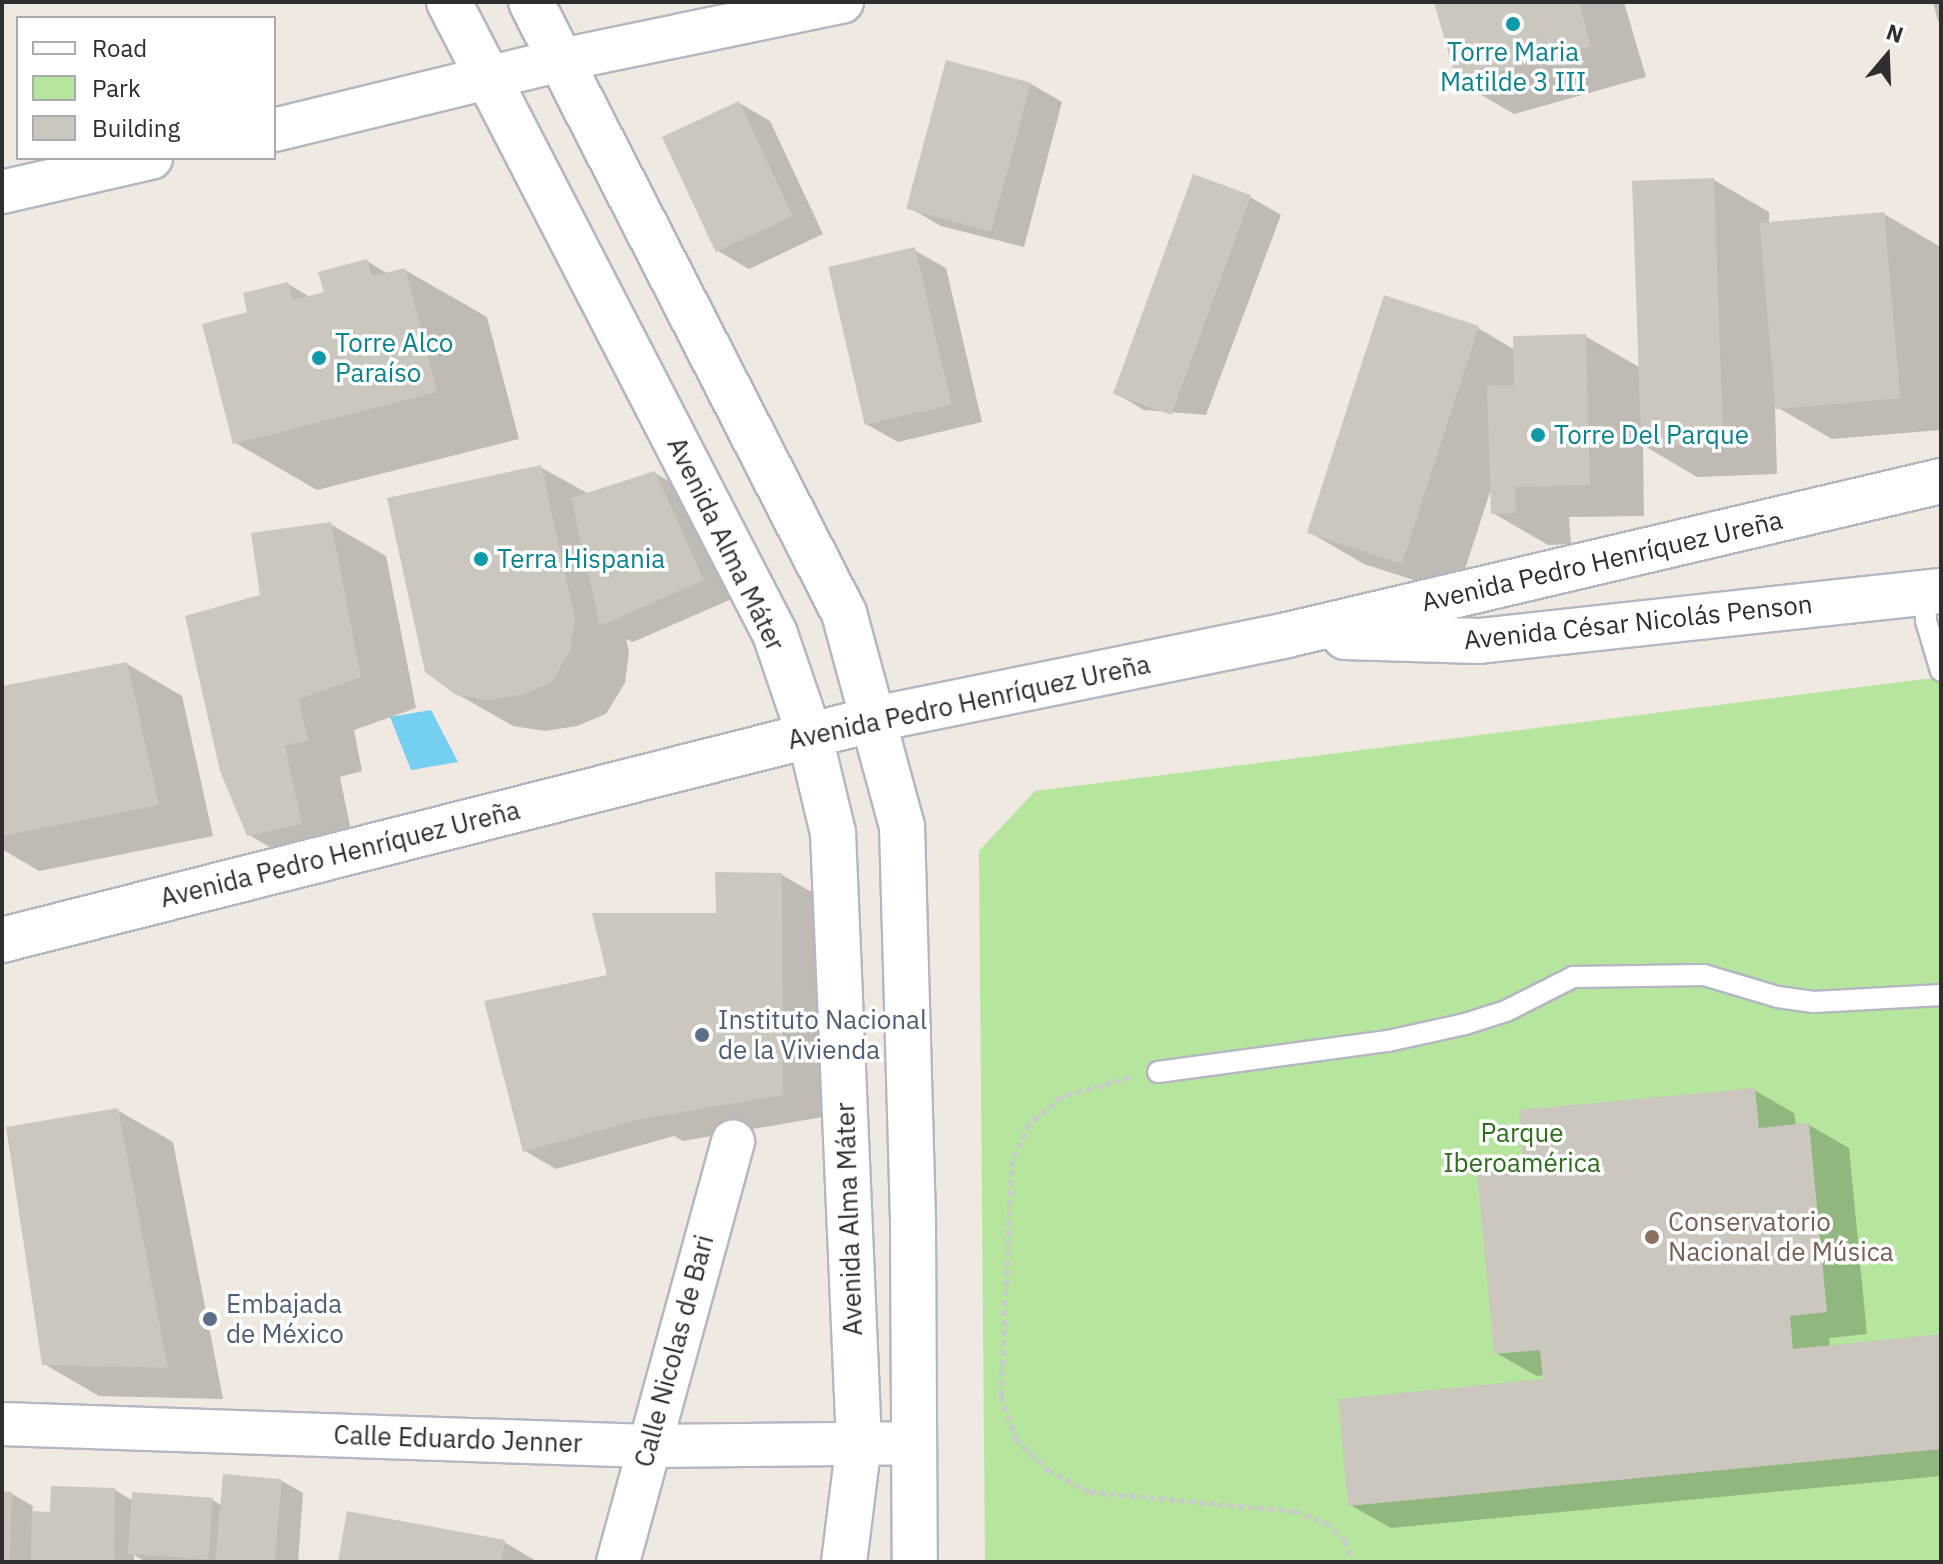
<!DOCTYPE html>
<html>
<head>
<meta charset="utf-8">
<style>
  body { margin:0 }
  #map { position:relative; width:1943px; height:1564px; overflow:hidden; background:#efe9e1; font-family:"IBM Plex Sans",sans-serif }
  div>[style] { position:absolute }
  [style*='--x'] { left:calc(var(--x)*1px); top:calc(var(--y)*1px); width:calc(var(--w)*1px); rotate:calc(var(--a)*1deg) }
  .green>* { inset:0; background:#b6e59e }
  .water>* { inset:0; background:#75cff0 }
  .shadow>* { inset:0; background:#0003 }
  .building>* { inset:0; background:#cbc7bf; transform-origin:0 0 }
  .path>* { height:5px; margin-top:-2.5px; transform-origin:0; background:repeating-linear-gradient(90deg,#c9c9c9 0 6px,transparent 0 10px) }
  .roads { filter:drop-shadow(2px 0 #b4b7c1) drop-shadow(-2px 0 #b4b7c1) drop-shadow(0 2px #b4b7c1) drop-shadow(0 -2px #b4b7c1) }
  .service>* { height:20px; margin:-10px; padding:0 10px; transform-origin:10px; border-radius:10px; background:#fff }
  .minor>* { height:42px; margin:-21px; padding:0 21px; transform-origin:21px; border-radius:21px; background:#fff }
  .secondary>* { height:44px; margin:-22px; padding:0 22px; transform-origin:22px; border-radius:22px; background:#fff }
  .dots>* { width:22px; height:22px; translate:-50% -50%; box-sizing:border-box; border:4px solid #fff; border-radius:50% }
  span { translate:-50% -50%; white-space:nowrap; text-align:center; line-height:1.15; -webkit-text-stroke:7px #fff; paint-order:stroke }
  .culture-label { font-size:26px; color:#0d838f }
  .left { translate:0 -50%; text-align:left }
  .street-label { font-size:26px; color:#2e2e2e }
  .service-label { font-size:26px; color:#4e5e75 }
  .park-label { font-size:26px; color:#2c6e1b }
  .education-label { font-size:26px; color:#785e54 }
  .frame { position:absolute; inset:0; border:4px solid #2e2e2e; pointer-events:none }
  .legend { position:absolute; left:16px; top:16px; width:260px; height:144px; box-sizing:border-box; background:#fff; border:2px solid #ababab; margin:0; padding:10px 14px; list-style:none; font-size:24px; color:#2e2e2e }
  .legend li { display:flex; align-items:center; gap:16px; height:40px }
  .legend b { width:40px; border:2px solid #ababab }
  .north { position:absolute; left:1847px; top:16px; width:80px; height:80px; -webkit-text-stroke:6px #fff; paint-order:stroke; rotate:19deg; font-size:22px; font-weight:700; line-height:32px; text-align:center; color:#2e2e2e }
  .north::after { content:''; display:block; margin:auto; width:28px; height:36px; background:#2e2e2e; clip-path:polygon(50% 0,100% 100%,50% 72%,0 100%) }
</style>
</head>
<body>
<div id="map">
  <div class="green">
    <i style="clip-path:polygon(1941px 677px,1941px 1562px,985px 1562px,979px 851px,1035px 791px)"></i>
  </div>
  <div class="water">
    <i style="clip-path:polygon(431px 710px,458px 762px,411px 770px,390px 717px)"></i>
  </div>
  <div class="shadow">
    <i style="clip-path:polygon(1436px 2px,1624px 2px,1646px 77px,1514px 114px,1459px 82px)"></i>
    <i style="clip-path:polygon(1933px 2px,1941px 2px,1941px 22px,1938px 21px)"></i>
    <i style="clip-path:polygon(1031px 84px,1062px 102px,1024px 247px,941px 226px,910px 208px)"></i>
    <i style="clip-path:polygon(739px 103px,770px 121px,823px 234px,749px 269px,718px 251px)"></i>
    <i style="clip-path:polygon(1714px 180px,1769px 212px,1769px 223px,1884px 214px,1939px 246px,1941px 430px,1832px 439px,1775px 406px,1777px 474px,1697px 477px,1643px 445px,1644px 516px,1569px 517px,1571px 544px,1548px 545px,1493px 513px,1491px 489px,1457px 594px,1364px 564px,1309px 532px,1385px 298px,1478px 328px,1515px 350px,1585px 336px,1639px 367px)"></i>
    <i style="clip-path:polygon(1250px 197px,1281px 215px,1206px 415px,1144px 410px,1113px 392px)"></i>
    <i style="clip-path:polygon(914px 250px,946px 268px,982px 422px,898px 442px,866px 424px)"></i>
    <i style="clip-path:polygon(367px 261px,388px 274px,405px 270px,487px 317px,519px 439px,317px 490px,234px 442px,250px 313px,288px 284px,310px 297px,326px 293px)"></i>
    <i style="clip-path:polygon(540px 467px,589px 494px,655px 473px,686px 491px,734px 598px,633px 642px,626px 639px,629px 652px,625px 683px,606px 714px,577px 726px,545px 731px,513px 726px,457px 694px)"></i>
    <i style="clip-path:polygon(330px 524px,386px 556px,416px 708px,354px 730px,362px 771px,340px 777px,356px 855px,304px 867px,249px 835px,262px 596px)"></i>
    <i style="clip-path:polygon(127px 664px,182px 696px,213px 836px,39px 871px,2px 849px,2px 689px)"></i>
    <i style="clip-path:polygon(782px 875px,822px 898px,823px 1117px,683px 1141px,674px 1136px,556px 1169px,525px 1151px,609px 976px)"></i>
    <i style="clip-path:polygon(1754px 1090px,1794px 1113px,1796px 1126px,1809px 1125px,1849px 1148px,1867px 1334px,1829px 1338px,1830px 1347px,1941px 1336px,1941px 1476px,1391px 1528px,1350px 1505px,1545px 1381px,1544px 1375px,1537px 1376px,1496px 1353px,1525px 1159px)"></i>
    <i style="clip-path:polygon(117px 1110px,173px 1142px,223px 1399px,99px 1396px,44px 1364px)"></i>
    <i style="clip-path:polygon(282px 1481px,303px 1493px,298px 1562px,146px 1562px,134px 1555px,134px 1562px,2px 1562px,2px 1493px,12px 1494px,33px 1506px,32px 1513px,52px 1514px,115px 1490px,133px 1501px,213px 1500px,222px 1506px)"></i>
    <i style="clip-path:polygon(504px 1542px,538px 1562px,340px 1562px)"></i>
  </div>
  <div class="building">
    <i style="clip-path:polygon(1434px 2px,1579px 2px,1591px 46px,1457px 83px)"></i>
    <i style="left:946px;top:60px;width:88px;height:154px;rotate:15deg"></i>
    <i style="left:739px;top:101px;width:127px;height:85px;rotate:65deg"></i>
    <i style="left:1193px;top:174px;width:62px;height:234px;rotate:20deg"></i>
    <i style="left:1714px;top:178px;width:266px;height:82px;rotate:88deg"></i>
    <i style="left:1884px;top:212px;width:187px;height:125px;rotate:85deg"></i>
    <i style="left:915px;top:247px;width:162px;height:89px;rotate:77deg"></i>
    <i style="clip-path:polygon(367px 259px,372px 276px,405px 268px,437px 392px,233px 444px,202px 324px,247px 312px,243px 293px,288px 282px,293px 300px,324px 292px,318px 272px)"></i>
    <i style="left:1384px;top:295px;width:100px;height:250px;rotate:18deg"></i>
    <i style="clip-path:polygon(1586px 334px,1590px 485px,1515px 487px,1516px 513px,1491px 514px,1487px 386px,1514px 385px,1513px 336px)"></i>
    <i style="clip-path:polygon(541px 465px,575px 619px,570px 651px,551px 683px,521px 695px,488px 700px,456px 695px,425px 672px,387px 498px)"></i>
    <i style="clip-path:polygon(655px 471px,704px 580px,600px 626px,571px 498px)"></i>
    <i style="clip-path:polygon(331px 522px,361px 677px,299px 699px,308px 740px,285px 746px,302px 824px,247px 836px,220px 771px,185px 616px,260px 595px,251px 533px)"></i>
    <i style="clip-path:polygon(127px 662px,159px 805px,2px 836px,2px 686px)"></i>
    <i style="clip-path:polygon(715px 872px,782px 873px,783px 1095px,641px 1119px,523px 1152px,484px 1001px,607px 975px,592px 913px,716px 913px)"></i>
    <i style="clip-path:polygon(1755px 1088px,1759px 1128px,1809px 1123px,1827px 1312px,1790px 1316px,1793px 1349px,1941px 1334px,1941px 1449px,1348px 1506px,1338px 1399px,1543px 1379px,1540px 1350px,1494px 1354px,1476px 1162px,1523px 1157px,1519px 1110px)"></i>
    <i style="clip-path:polygon(118px 1108px,168px 1368px,42px 1365px,6px 1127px)"></i>
    <i style="left:223px;top:1474px;width:59px;height:88px;rotate:5deg"></i>
    <i style="clip-path:polygon(51px 1486px,115px 1488px,114px 1562px,31px 1562px,32px 1511px,50px 1512px)"></i>
    <i style="clip-path:polygon(2px 1491px,12px 1492px,9px 1562px,2px 1562px)"></i>
    <i style="left:132px;top:1492px;width:81px;height:62px;rotate:4deg"></i>
    <i style="clip-path:polygon(347px 1511px,505px 1540px,501px 1562px,338px 1562px)"></i>
  </div>
  <div class="path">
    <i style="--x:1130;--y:1077;--w:72;--a:163.8"></i>
    <i style="--x:1061;--y:1097;--w:42;--a:139.8"></i>
    <i style="--x:1029;--y:1124;--w:40;--a:115"></i>
    <i style="--x:1012;--y:1160;--w:236;--a:92.7"></i>
    <i style="--x:1001;--y:1396;--w:46;--a:70.8"></i>
    <i style="--x:1016;--y:1439;--w:45;--a:44.1"></i>
    <i style="--x:1048;--y:1470;--w:47;--a:28.2"></i>
    <i style="--x:1089;--y:1492;--w:207;--a:5.3"></i>
    <i style="--x:1295;--y:1511;--w:33;--a:21"></i>
    <i style="--x:1326;--y:1523;--w:25;--a:42"></i>
    <i style="--x:1345;--y:1540;--w:23;--a:72"></i>
    <i style="--x:1735;--y:1562;--w:1;--a:-90"></i>
  </div>
  <div class="roads">
    <div class="service">
      <i style="--x:1925;--y:592;--w:29;--a:88"></i>
      <i style="--x:1926;--y:621;--w:52;--a:73.3"></i>
      <i style="--x:1158;--y:1072;--w:232;--a:-7.7"></i>
      <i style="--x:1388;--y:1041;--w:79;--a:-12.4"></i>
      <i style="--x:1465;--y:1024;--w:43;--a:-17.6"></i>
      <i style="--x:1506;--y:1011;--w:75;--a:-26.9"></i>
      <i style="--x:1573;--y:977;--w:131;--a:-0.9"></i>
      <i style="--x:1704;--y:975;--w:77;--a:16.6"></i>
      <i style="--x:1778;--y:997;--w:36;--a:8"></i>
      <i style="--x:1814;--y:1002;--w:127;--a:-3.2"></i>
    </div>
    <div class="minor">
      <i style="--x:274;--y:130;--w:295;--a:-13.7"></i>
      <i style="--x:561;--y:60;--w:287;--a:-11.7"></i>
      <i style="--x:2;--y:192;--w:153;--a:-12.9"></i>
      <i style="--x:2;--y:1424;--w:646;--a:1.95"></i>
      <i style="--x:648;--y:1446;--w:266;--a:-0.6"></i>
      <i style="--x:618;--y:1562;--w:436;--a:-74.7"></i>
    </div>
    <div class="secondary">
      <i style="--x:449;--y:2;--w:711;--a:62.71"></i>
      <i style="--x:775;--y:634;--w:109;--a:71.2"></i>
      <i style="--x:810;--y:737;--w:99;--a:76.5"></i>
      <i style="--x:833;--y:833;--w:610;--a:87.56"></i>
      <i style="--x:859;--y:1442;--w:121;--a:97.1"></i>
      <i style="--x:531;--y:2;--w:687;--a:62.88"></i>
      <i style="--x:844;--y:613;--w:221;--a:74.8"></i>
      <i style="--x:902;--y:826;--w:400;--a:88.4"></i>
      <i style="--x:913;--y:1226;--w:336;--a:89.7"></i>
      <i style="--x:1345;--y:637;--w:134;--a:1.7"></i>
      <i style="--x:1479;--y:641;--w:465;--a:-6.2"></i>
      <i style="--x:2;--y:940;--w:901;--a:-14.21"></i>
      <i style="--x:875;--y:719;--w:420;--a:-11.5"></i>
      <i style="--x:1287;--y:635;--w:672;--a:-13.25"></i>
    </div>
  </div>
  <div class="dots">
    <i style="left:1513px;top:24px;background:#0f9aa8"></i>
    <i style="left:319px;top:358px;background:#0f9aa8"></i>
    <i style="left:1538px;top:435px;background:#0f9aa8"></i>
    <i style="left:481px;top:559px;background:#0f9aa8"></i>
    <i style="left:702px;top:1035px;background:#5c6f8a"></i>
    <i style="left:1652px;top:1237px;background:#8d6e63"></i>
    <i style="left:210px;top:1319px;background:#5c6f8a"></i>
  </div>
  <div class="culture-label">
    <span style="left:1513px;top:67px">Torre Maria<br>Matilde 3 III</span>
    <span class="left" style="left:335px;top:358px">Torre Alco<br>Paraíso</span>
    <span class="left" style="left:1554px;top:435px">Torre Del Parque</span>
    <span class="left" style="left:497px;top:559px">Terra Hispania</span>
  </div>
  <div class="street-label">
    <span style="left:726px;top:544px;rotate:64deg">Avenida Alma Máter</span>
    <span style="left:1602px;top:561px;rotate:-13deg">Avenida Pedro Henríquez Ureña</span>
    <span style="left:1638px;top:622px;rotate:-6deg">Avenida César Nicolás Penson</span>
    <span style="left:969px;top:702px;rotate:-12deg">Avenida Pedro Henríquez Ureña</span>
    <span style="left:340px;top:854px;rotate:-14deg">Avenida Pedro Henríquez Ureña</span>
    <span style="left:849px;top:1219px;rotate:-92deg">Avenida Alma Máter</span>
    <span style="left:674px;top:1351px;rotate:-75deg">Calle Nicolas de Bari</span>
    <span style="left:458px;top:1439px;rotate:2deg">Calle Eduardo Jenner</span>
  </div>
  <div class="service-label">
    <span class="left" style="left:718px;top:1035px">Instituto Nacional<br>de la Vivienda</span>
    <span class="left" style="left:226px;top:1319px">Embajada<br>de México</span>
  </div>
  <div class="park-label">
    <span style="left:1522px;top:1148px">Parque<br>Iberoamérica</span>
  </div>
  <div class="education-label">
    <span class="left" style="left:1668px;top:1237px">Conservatorio<br>Nacional de Música</span>
  </div>
  <div class="frame"></div>
  <ul class="legend">
  <li><b style="height:10px;background:#fff"></b>Road</li>
  <li><b style="height:22px;background:#b6e59e"></b>Park</li>
  <li><b style="height:22px;background:#cbc7bf"></b>Building</li>
  </ul>
  <div class="north">N</div>
</div>
</body>
</html>
